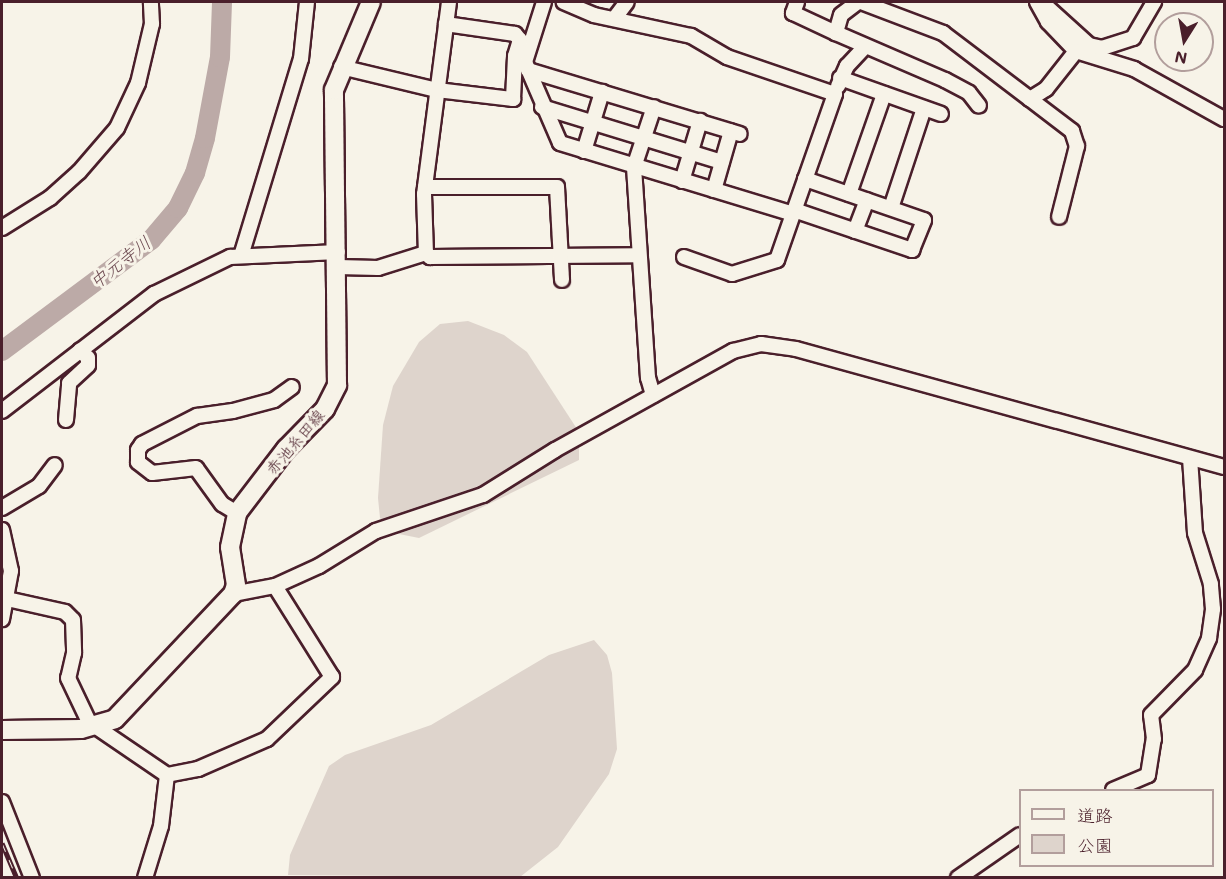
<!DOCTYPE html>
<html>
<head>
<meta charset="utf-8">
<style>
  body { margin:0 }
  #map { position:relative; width:1226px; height:879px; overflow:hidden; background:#f7f3e8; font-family:Mali,"Klee One",sans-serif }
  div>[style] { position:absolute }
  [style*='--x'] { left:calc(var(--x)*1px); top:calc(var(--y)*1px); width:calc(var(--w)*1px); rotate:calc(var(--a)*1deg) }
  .green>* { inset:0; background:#ded4cc }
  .river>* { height:20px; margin:-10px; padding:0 10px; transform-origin:10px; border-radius:10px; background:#bcaaa7 }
  .roads { filter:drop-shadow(2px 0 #4a1f2b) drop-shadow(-2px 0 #4a1f2b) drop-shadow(0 2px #4a1f2b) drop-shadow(0 -2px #4a1f2b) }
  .minor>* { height:14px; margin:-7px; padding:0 7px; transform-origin:7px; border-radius:7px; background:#f7f3e8 }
  .major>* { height:18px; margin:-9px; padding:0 9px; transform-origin:9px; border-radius:9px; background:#f7f3e8 }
  .rail>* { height:5px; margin-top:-2.5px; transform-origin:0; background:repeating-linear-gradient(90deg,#f7f3e8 0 9px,#4a1f2b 0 18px); box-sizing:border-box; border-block:2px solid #4a1f2b }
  span { translate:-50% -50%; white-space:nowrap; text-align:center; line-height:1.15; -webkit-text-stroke:6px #f7f3e8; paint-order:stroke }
  .street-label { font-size:16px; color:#4a1f2b }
  .water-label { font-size:18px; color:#6c4950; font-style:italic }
  .frame { position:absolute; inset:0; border:3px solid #4a1f2b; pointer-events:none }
  .legend { position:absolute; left:1019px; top:789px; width:195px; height:78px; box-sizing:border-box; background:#f7f3e8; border:2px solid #b29e9c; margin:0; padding:8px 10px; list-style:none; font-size:18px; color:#4a1f2b }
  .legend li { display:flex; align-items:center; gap:12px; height:30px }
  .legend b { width:30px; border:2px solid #b29e9c }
  .north { position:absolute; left:1154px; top:12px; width:60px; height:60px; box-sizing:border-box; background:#f7f3e8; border:2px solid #b29e9c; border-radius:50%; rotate:191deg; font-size:16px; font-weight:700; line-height:24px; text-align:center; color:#4a1f2b }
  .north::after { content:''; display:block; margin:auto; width:21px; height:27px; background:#4a1f2b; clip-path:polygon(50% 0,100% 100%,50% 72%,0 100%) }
</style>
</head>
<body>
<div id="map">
  <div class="green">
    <i style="clip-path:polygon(468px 321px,504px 335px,527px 352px,579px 432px,579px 460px,419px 538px,394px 533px,380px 518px,378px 498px,383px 425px,393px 386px,419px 342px,440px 324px)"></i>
    <i style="clip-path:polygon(594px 640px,607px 655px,612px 673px,617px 749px,609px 774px,558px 847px,520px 877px,288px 875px,290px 855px,329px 766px,345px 755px,431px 725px,549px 655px)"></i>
  </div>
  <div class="river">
    <i style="--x:2;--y:351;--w:186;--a:-36.7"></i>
    <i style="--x:151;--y:240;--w:42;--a:-49.8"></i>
    <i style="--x:178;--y:208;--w:39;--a:-64"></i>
    <i style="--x:195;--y:173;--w:36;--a:-74"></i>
    <i style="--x:205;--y:138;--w:82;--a:-79.5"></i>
    <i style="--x:220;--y:57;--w:55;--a:-87.9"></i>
  </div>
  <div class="roads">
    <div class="minor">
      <i style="--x:449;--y:2;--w:194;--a:97.4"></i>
      <i style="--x:424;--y:194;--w:59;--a:88.1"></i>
      <i style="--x:426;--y:253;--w:6;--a:45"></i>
      <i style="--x:430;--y:257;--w:209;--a:-0.5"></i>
      <i style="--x:544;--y:2;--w:63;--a:107.6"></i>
      <i style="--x:525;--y:62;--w:88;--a:66.6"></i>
      <i style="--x:560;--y:143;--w:244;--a:16.9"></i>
      <i style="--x:793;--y:214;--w:127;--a:-70.7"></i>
      <i style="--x:835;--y:94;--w:114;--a:-161.1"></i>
      <i style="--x:727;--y:57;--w:42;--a:-149.7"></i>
      <i style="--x:691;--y:36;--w:99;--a:-167.8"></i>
      <i style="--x:594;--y:15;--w:33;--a:-157"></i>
      <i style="--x:797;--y:2;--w:12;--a:110"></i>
      <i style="--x:793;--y:13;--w:47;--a:24.9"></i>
      <i style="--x:858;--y:2;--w:21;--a:143"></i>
      <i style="--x:841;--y:15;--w:19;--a:106"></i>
      <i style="--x:836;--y:33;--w:119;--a:23.3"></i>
      <i style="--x:945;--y:80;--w:27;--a:28"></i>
      <i style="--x:969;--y:93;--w:16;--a:52"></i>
      <i style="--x:861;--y:2;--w:88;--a:20.7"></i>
      <i style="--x:943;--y:33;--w:109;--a:37.2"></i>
      <i style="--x:1030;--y:99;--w:19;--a:-32"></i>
      <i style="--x:1046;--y:89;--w:48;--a:-51.7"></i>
      <i style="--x:1037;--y:2;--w:23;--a:61"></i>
      <i style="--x:1048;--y:22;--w:40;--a:46"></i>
      <i style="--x:1076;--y:51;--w:61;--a:17.2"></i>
      <i style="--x:1134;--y:69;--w:103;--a:29.1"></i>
      <i style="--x:1047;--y:7;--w:57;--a:42.1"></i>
      <i style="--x:1089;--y:45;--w:13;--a:13"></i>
      <i style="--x:1102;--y:48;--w:33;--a:-18"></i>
      <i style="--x:1133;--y:38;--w:42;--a:-59.7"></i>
      <i style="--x:614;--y:19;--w:21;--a:-53"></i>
      <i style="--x:341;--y:67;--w:99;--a:13.5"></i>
      <i style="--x:437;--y:90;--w:77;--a:6.8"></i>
      <i style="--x:513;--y:99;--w:43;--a:-87.3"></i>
      <i style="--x:515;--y:56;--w:17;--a:-73"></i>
      <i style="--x:520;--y:40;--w:8;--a:-130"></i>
      <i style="--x:515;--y:34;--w:70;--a:-171.8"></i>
      <i style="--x:528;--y:70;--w:221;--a:16.8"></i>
      <i style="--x:840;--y:78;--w:107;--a:19.6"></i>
      <i style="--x:838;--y:86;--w:22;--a:-66"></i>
      <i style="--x:847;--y:66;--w:26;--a:-47"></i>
      <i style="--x:1030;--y:99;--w:53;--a:37.3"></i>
      <i style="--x:1072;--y:131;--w:16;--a:72"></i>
      <i style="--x:1077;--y:146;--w:73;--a:104.2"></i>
      <i style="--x:542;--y:107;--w:188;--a:17"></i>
      <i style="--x:584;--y:151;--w:62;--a:-73"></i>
      <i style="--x:682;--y:181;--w:63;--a:-73.3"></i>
      <i style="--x:425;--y:187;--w:132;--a:0"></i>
      <i style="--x:557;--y:187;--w:93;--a:86.9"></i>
      <i style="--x:714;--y:190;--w:61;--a:-73.9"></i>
      <i style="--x:849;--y:194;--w:106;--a:-70.7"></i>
      <i style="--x:891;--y:208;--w:105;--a:-71.7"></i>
      <i style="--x:794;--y:210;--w:125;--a:18.7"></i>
      <i style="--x:912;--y:250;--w:32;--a:-68"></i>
      <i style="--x:924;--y:220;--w:126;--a:-161"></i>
      <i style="--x:2;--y:228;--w:57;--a:-32"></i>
      <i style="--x:50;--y:198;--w:39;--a:-42"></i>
      <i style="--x:79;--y:172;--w:58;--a:-49.2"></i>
      <i style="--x:117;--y:128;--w:50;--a:-65"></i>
      <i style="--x:138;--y:83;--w:61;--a:-76.7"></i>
      <i style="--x:152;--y:24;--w:22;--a:-93"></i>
      <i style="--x:855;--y:231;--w:33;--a:-69"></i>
      <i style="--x:241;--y:256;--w:206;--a:-73.1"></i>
      <i style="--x:301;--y:59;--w:57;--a:-84"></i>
      <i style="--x:684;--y:257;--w:51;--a:19.5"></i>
      <i style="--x:732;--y:274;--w:47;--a:-17.3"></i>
      <i style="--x:777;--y:260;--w:49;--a:-70.8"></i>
      <i style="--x:338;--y:267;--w:40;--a:1.4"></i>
      <i style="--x:378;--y:268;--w:50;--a:-17.4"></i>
      <i style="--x:653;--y:395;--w:18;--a:-106"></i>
      <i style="--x:648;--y:378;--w:211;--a:-93.8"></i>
      <i style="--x:634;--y:167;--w:63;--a:-71.6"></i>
      <i style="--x:2;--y:411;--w:192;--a:-37.6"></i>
      <i style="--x:154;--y:294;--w:85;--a:-26"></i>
      <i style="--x:230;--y:257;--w:108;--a:-2.7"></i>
      <i style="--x:66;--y:420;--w:37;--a:-85"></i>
      <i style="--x:69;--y:383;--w:26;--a:-43"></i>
      <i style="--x:88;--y:365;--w:7;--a:-90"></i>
      <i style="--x:88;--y:358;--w:11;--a:-135"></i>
      <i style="--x:2;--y:508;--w:43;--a:-30.7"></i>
      <i style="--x:39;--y:486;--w:26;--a:-53"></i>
      <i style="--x:237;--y:513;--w:17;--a:-149"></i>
      <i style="--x:222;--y:504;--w:44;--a:-125.8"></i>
      <i style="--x:196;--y:468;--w:44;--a:173.5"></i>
      <i style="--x:152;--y:473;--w:18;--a:-142"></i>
      <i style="--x:138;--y:462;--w:12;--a:-90"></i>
      <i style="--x:138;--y:450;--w:7;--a:-56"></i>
      <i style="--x:142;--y:444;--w:62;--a:-27"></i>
      <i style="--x:197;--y:416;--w:36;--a:-8"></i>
      <i style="--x:233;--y:411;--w:42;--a:-15"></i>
      <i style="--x:274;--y:400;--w:22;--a:-36"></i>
      <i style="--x:2;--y:530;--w:42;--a:77.6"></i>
      <i style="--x:11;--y:571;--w:49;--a:100.6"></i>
      <i style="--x:233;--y:594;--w:43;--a:-10.8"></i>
      <i style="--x:275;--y:586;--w:48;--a:-24.4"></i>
      <i style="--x:319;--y:566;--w:67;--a:-31.6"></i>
      <i style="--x:376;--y:531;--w:113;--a:-18.6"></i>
      <i style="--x:483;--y:495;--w:85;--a:-32"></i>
      <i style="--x:555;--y:450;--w:204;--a:-29.1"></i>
      <i style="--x:733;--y:351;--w:29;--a:-14"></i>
      <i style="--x:761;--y:344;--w:35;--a:8"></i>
      <i style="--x:796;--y:349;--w:444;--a:15.4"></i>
      <i style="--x:7;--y:599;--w:59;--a:12.6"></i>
      <i style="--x:65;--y:612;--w:11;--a:45"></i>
      <i style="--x:73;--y:620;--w:33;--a:88"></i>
      <i style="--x:74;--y:653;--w:26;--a:103"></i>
      <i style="--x:68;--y:678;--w:49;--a:64.5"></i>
      <i style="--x:89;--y:722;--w:94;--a:34.2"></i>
      <i style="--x:167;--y:775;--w:51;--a:96.7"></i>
      <i style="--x:161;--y:826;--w:54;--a:107.1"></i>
      <i style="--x:167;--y:775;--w:32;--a:-11"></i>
      <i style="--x:198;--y:769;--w:75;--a:-23.5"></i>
      <i style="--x:267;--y:739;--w:90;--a:-43.6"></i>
      <i style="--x:332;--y:677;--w:107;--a:-122.1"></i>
      <i style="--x:1113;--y:790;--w:38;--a:-23"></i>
      <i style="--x:1148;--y:775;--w:36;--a:-81"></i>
      <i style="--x:1154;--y:739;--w:24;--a:-97"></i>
      <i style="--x:1151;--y:715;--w:63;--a:-45.6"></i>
      <i style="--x:1195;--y:670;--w:35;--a:-66"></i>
      <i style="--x:1209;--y:638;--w:29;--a:-82"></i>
      <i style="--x:1213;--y:609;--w:25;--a:-95"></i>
      <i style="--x:1211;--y:584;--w:53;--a:-107.4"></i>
      <i style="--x:1195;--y:533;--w:75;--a:-93.8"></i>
      <i style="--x:2;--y:802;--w:82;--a:68.5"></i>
      <i style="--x:958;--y:878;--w:75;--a:-34.7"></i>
    </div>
    <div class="major">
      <i style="--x:2;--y:730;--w:79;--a:-0.7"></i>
      <i style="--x:81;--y:729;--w:35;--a:-16"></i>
      <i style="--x:115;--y:719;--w:172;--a:-46.7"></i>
      <i style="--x:233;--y:594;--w:9;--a:-72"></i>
      <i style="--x:236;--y:585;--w:38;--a:-99"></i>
      <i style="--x:230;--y:547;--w:35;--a:-78"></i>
      <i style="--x:237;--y:513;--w:81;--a:-52.6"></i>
      <i style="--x:286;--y:449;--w:56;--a:-45.7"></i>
      <i style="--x:325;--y:409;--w:27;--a:-63"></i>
      <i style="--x:337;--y:385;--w:295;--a:-90.6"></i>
      <i style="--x:334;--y:90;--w:95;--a:-67.2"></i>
    </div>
  </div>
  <div class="rail">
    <i style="--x:2;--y:843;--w:38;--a:67"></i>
  </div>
  <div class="street-label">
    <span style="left:295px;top:442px;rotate:-49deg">赤池糸田線</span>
  </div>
  <div class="water-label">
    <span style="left:120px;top:262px;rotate:-38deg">中元寺川</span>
  </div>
  <div class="frame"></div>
  <ul class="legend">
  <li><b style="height:8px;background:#f7f3e8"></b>道路</li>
  <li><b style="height:16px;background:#ded4cc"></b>公園</li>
  </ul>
  <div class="north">N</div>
</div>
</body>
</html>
